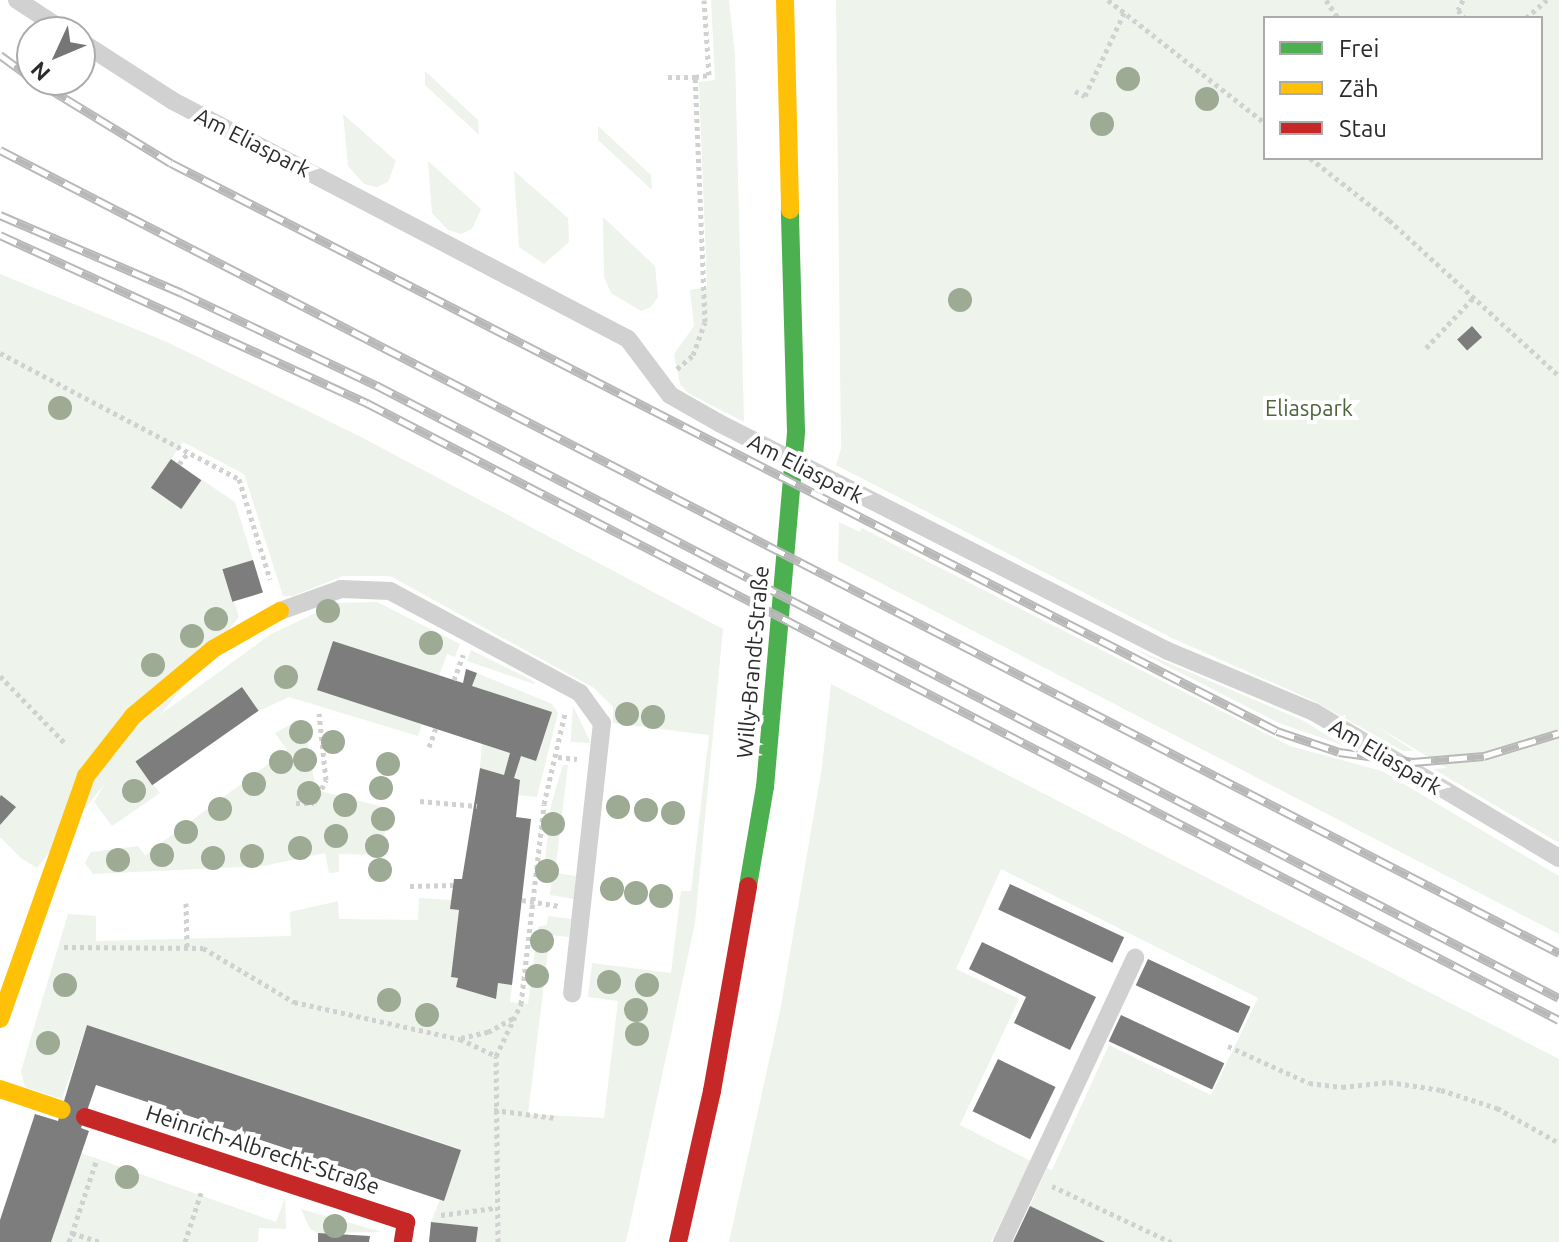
<!DOCTYPE html>
<html>
<head>
<meta charset="utf-8">
<style>
  body { margin:0 }
  #map { position:relative; width:1559px; height:1242px; overflow:hidden; background:#fff; font-family:Ubuntu,sans-serif }
  div>[style] { position:absolute }
  [style*='--x'] { left:calc(var(--x)*1px); top:calc(var(--y)*1px); width:calc(var(--w)*1px); rotate:calc(var(--a)*1deg) }
  .green>* { inset:0; background:#eef3eb }
  .building>* { inset:0; background:#7d7d7d; transform-origin:0 0 }
  .path>* { height:5px; margin-top:-2.5px; transform-origin:0; background:repeating-linear-gradient(90deg,#d1d1d1 0 4px,transparent 0 8px) }
  .lane>* { height:18px; margin:-9px; padding:0 9px; transform-origin:9px; border-radius:9px; background:#d1d1d1 }
  .fast>* { height:18px; margin:-9px; padding:0 9px; transform-origin:9px; border-radius:9px; background:#4caf50 }
  .slow>* { height:18px; margin:-9px; padding:0 9px; transform-origin:9px; border-radius:9px; background:#ffc107 }
  .jam>* { height:18px; margin:-9px; padding:0 9px; transform-origin:9px; border-radius:9px; background:#c62828 }
  .rail>* { height:9px; margin-top:-4.5px; transform-origin:0; background:repeating-linear-gradient(90deg,#fff 0 18px,#b8b8b8 0 36px); box-sizing:border-box; border-block:2px solid #b8b8b8 }
  .trees>* { width:24px; height:24px; margin:-12px; border-radius:50%; background:#9daa94 }
  span { translate:-50% -50%; white-space:nowrap; text-align:center; line-height:1.15; -webkit-text-stroke:8px #fff; paint-order:stroke }
  .street-label { font-size:22px; color:#2c2c2c }
  .park-label { font-size:22px; color:#4d643d }
  .legend { position:absolute; left:1263px; top:16px; width:280px; height:144px; box-sizing:border-box; background:#fff; border:2px solid #ababab; margin:0; padding:10px 14px; list-style:none; font-size:24px; color:#2c2c2c }
  .legend li { display:flex; align-items:center; gap:16px; height:40px }
  .legend b { width:40px; border:2px solid #ababab }
  .north { position:absolute; left:16px; top:16px; width:80px; height:80px; box-sizing:border-box; background:#fff; border:2px solid #ababab; border-radius:50%; rotate:226deg; font-size:22px; font-weight:700; line-height:32px; text-align:center; color:#2c2c2c }
  .north::after { content:''; display:block; margin:auto; width:28px; height:36px; background:#767676; clip-path:polygon(50% 0,100% 100%,50% 72%,0 100%) }
</style>
</head>
<body>
<div id="map">
  <div class="green">
    <i style="clip-path:polygon(711px 0,729px 0,735px 56px,744px 422px,688px 393px,680px 384px,674px 354px,694px 326px,690px 290px,707px 287px,699px 82px,715px 80px)"></i>
    <i style="clip-path:polygon(evenodd,836px 0,1559px 0,1559px 843px,1433px 769px,1447px 768px,1376px 726px,1414px 751px,1403px 751px,1314px 701px,1174px 639px,836px 465px,841px 449px,836px 0,1265px 18px,1541px 18px,1541px 158px,1265px 158px,1265px 18px)"></i>
    <i style="clip-path:polygon(425px 71px,478px 120px,479px 135px,425px 85px)"></i>
    <i style="clip-path:polygon(343px 114px,396px 161px,388px 182px,377px 187px,364px 184px,348px 166px)"></i>
    <i style="clip-path:polygon(598px 126px,651px 175px,652px 190px,598px 140px)"></i>
    <i style="clip-path:polygon(428px 161px,481px 209px,472px 229px,461px 234px,448px 230px,432px 213px)"></i>
    <i style="clip-path:polygon(514px 171px,568px 218px,569px 242px,544px 264px,519px 247px)"></i>
    <i style="clip-path:polygon(603px 217px,655px 266px,658px 297px,651px 307px,641px 311px,611px 293px,604px 277px)"></i>
    <i style="clip-path:polygon(0 274px,167px 342px,361px 437px,723px 629px,695px 923px,626px 1242px,476px 1242px,478px 1227px,431px 1222px,460px 1149px,87px 1025px,62px 1099px,25px 1087px,21px 1071px,68px 914px,96px 916px,96px 941px,291px 936px,290px 912px,338px 901px,339px 919px,418px 920px,419px 898px,451px 900px,451px 909px,459px 910px,451px 977px,458px 978px,456px 987px,495px 999px,498px 983px,512px 985px,510px 1002px,528px 1004px,538px 927px,547px 925px,548px 916px,571px 919px,569px 937px,550px 935px,528px 1114px,604px 1118px,618px 1001px,588px 997px,592px 963px,671px 973px,681px 891px,691px 891px,709px 735px,613px 723px,613px 707px,594px 688px,390px 576px,343px 576px,293px 596px,283px 596px,244px 474px,183px 442px,171px 459px,235px 502px,253px 560px,224px 570px,239px 617px,37px 868px,21px 858px,0 837px)"></i>
    <i style="clip-path:polygon(839px 522px,860px 532px,862px 528px,1290px 746px,1382px 771px,1559px 876px,1559px 934px,838px 561px)"></i>
    <i style="clip-path:polygon(377px 602px,460px 644px,455px 657px,447px 654px,439px 676px,333px 641px,317px 690px,422px 724px,418px 736px,289px 697px,259px 711px,242px 687px,140px 767px,160px 793px,112px 826px,94px 802px,135px 733px,271px 634px,337px 603px)"></i>
    <i style="clip-path:polygon(1128px 646px,1302px 720px,1345px 746px,1279px 723px)"></i>
    <i style="clip-path:polygon(471px 650px,535px 682px,534px 684px,467px 661px)"></i>
    <i style="clip-path:polygon(477px 673px,552px 704px,558px 713px,537px 797px,518px 795px,520px 780px,480px 768px,482px 743px,472px 686px)"></i>
    <i style="clip-path:polygon(831px 684px,1559px 1059px,1559px 1242px,1105px 1242px,1030px 1206px,1047px 1168px,1052px 1170px,1109px 1045px,1211px 1095px,1258px 998px,1001px 869px,956px 969px,1019px 999px,960px 1125px,1031px 1161px,991px 1242px,729px 1242px,780px 1011px,822px 767px)"></i>
    <i style="clip-path:polygon(573px 706px,591px 743px,571px 742px,570px 750px)"></i>
    <i style="clip-path:polygon(295px 722px,305px 727px,316px 790px,388px 808px,382px 855px,339px 854px,339px 872px,329px 873px,325px 853px,263px 866px,93px 874px,85px 863px,91px 852px,138px 846px,145px 855px,287px 750px,275px 733px)"></i>
    <i style="clip-path:polygon(563px 765px,568px 765px,555px 873px,576px 876px,574px 899px,550px 895px,551px 883px,543px 879px,551px 805px)"></i>
    <i style="clip-path:polygon(81px 1153px,276px 1222px,285px 1198px,286px 1229px,259px 1228px,258px 1242px,51px 1242px)"></i>
    <i style="clip-path:polygon(301px 1209px,382px 1232px,318px 1233px,310px 1229px)"></i>
  </div>
  <div class="building">
    <i style="left:1472px;top:326px;width:15px;height:20px;rotate:48deg"></i>
    <i style="left:171px;top:459px;width:37px;height:35px;rotate:35deg"></i>
    <i style="left:253px;top:560px;width:34px;height:32px;rotate:73deg"></i>
    <i style="clip-path:polygon(333px 641px,463px 683px,466px 669px,477px 673px,472px 686px,552px 712px,536px 761px,521px 756px,514px 778px,520px 780px,516px 817px,531px 819px,512px 985px,498px 983px,496px 999px,456px 987px,458px 978px,451px 977px,459px 910px,450px 909px,454px 879px,462px 879px,480px 768px,504px 775px,510px 753px,317px 690px)"></i>
    <i style="left:242px;top:687px;width:29px;height:130px;rotate:55deg"></i>
    <i style="clip-path:polygon(1px 795px,16px 807px,0 825px,0 797px)"></i>
    <i style="left:1010px;top:884px;width:126px;height:28px;rotate:25deg"></i>
    <i style="clip-path:polygon(982px 942px,1096px 997px,1070px 1050px,1014px 1023px,1026px 997px,969px 969px)"></i>
    <i style="left:1148px;top:959px;width:113px;height:29px;rotate:25deg"></i>
    <i style="left:1121px;top:1015px;width:114px;height:29px;rotate:25deg"></i>
    <i style="clip-path:polygon(87px 1025px,461px 1150px,444px 1201px,96px 1085px,81px 1128px,89px 1131px,51px 1242px,0 1242px,0 1220px,35px 1114px,58px 1121px)"></i>
    <i style="left:998px;top:1059px;width:64px;height:58px;rotate:26deg"></i>
    <i style="clip-path:polygon(1030px 1206px,1105px 1242px,1013px 1242px)"></i>
    <i style="clip-path:polygon(431px 1222px,478px 1227px,476px 1242px,429px 1242px)"></i>
    <i style="clip-path:polygon(318px 1233px,370px 1236px,369px 1242px,318px 1242px)"></i>
  </div>
  <div class="path">
    <i style="--x:1108;--y:0;--w:199;--a:38.1"></i>
    <i style="--x:1326;--y:0;--w:22;--a:56"></i>
    <i style="--x:1463;--y:0;--w:11;--a:117"></i>
    <i style="--x:1458;--y:10;--w:11;--a:49"></i>
    <i style="--x:1526;--y:18;--w:28;--a:-41"></i>
    <i style="--x:668;--y:77;--w:27;--a:0"></i>
    <i style="--x:1075;--y:91;--w:11;--a:27"></i>
    <i style="--x:1085;--y:96;--w:92;--a:-64.8"></i>
    <i style="--x:1310;--y:158;--w:100;--a:38.1"></i>
    <i style="--x:1389;--y:220;--w:231;--a:42.5"></i>
    <i style="--x:1426;--y:348;--w:71;--a:-46.7"></i>
    <i style="--x:0;--y:353;--w:270;--a:27.8"></i>
    <i style="--x:239;--y:479;--w:105;--a:72.8"></i>
    <i style="--x:677;--y:369;--w:21;--a:-41"></i>
    <i style="--x:693;--y:355;--w:35;--a:-70"></i>
    <i style="--x:705;--y:322;--w:245;--a:-92.3"></i>
    <i style="--x:695;--y:77;--w:14;--a:-8"></i>
    <i style="--x:709;--y:75;--w:75;--a:-93.8"></i>
    <i style="--x:179;--y:464;--w:14;--a:-51"></i>
    <i style="--x:0;--y:676;--w:95;--a:45.9"></i>
    <i style="--x:454;--y:680;--w:27;--a:-70"></i>
    <i style="--x:429;--y:747;--w:20;--a:-70"></i>
    <i style="--x:558;--y:757;--w:19;--a:6"></i>
    <i style="--x:420;--y:801;--w:57;--a:5"></i>
    <i style="--x:296;--y:803;--w:18;--a:0"></i>
    <i style="--x:314;--y:803;--w:26;--a:-62"></i>
    <i style="--x:326;--y:780;--w:67;--a:-96"></i>
    <i style="--x:410;--y:886;--w:43;--a:-1.3"></i>
    <i style="--x:522;--y:900;--w:38;--a:9"></i>
    <i style="--x:186;--y:903;--w:45;--a:88.7"></i>
    <i style="--x:64;--y:947;--w:139;--a:0.4"></i>
    <i style="--x:203;--y:948;--w:106;--a:30.7"></i>
    <i style="--x:294;--y:1002;--w:170;--a:12.6"></i>
    <i style="--x:460;--y:1039;--w:40;--a:25"></i>
    <i style="--x:461;--y:1038;--w:28;--a:-13"></i>
    <i style="--x:488;--y:1032;--w:31;--a:-29"></i>
    <i style="--x:1228;--y:1046;--w:89;--a:24.6"></i>
    <i style="--x:1309;--y:1083;--w:33;--a:7"></i>
    <i style="--x:1342;--y:1087;--w:47;--a:-6.1"></i>
    <i style="--x:1389;--y:1082;--w:53;--a:8.7"></i>
    <i style="--x:1441;--y:1090;--w:59;--a:17.8"></i>
    <i style="--x:1497;--y:1108;--w:71;--a:29.4"></i>
    <i style="--x:494;--y:1110;--w:62;--a:7.5"></i>
    <i style="--x:1052;--y:1186;--w:132;--a:25.2"></i>
    <i style="--x:441;--y:1215;--w:54;--a:-7.4"></i>
    <i style="--x:72;--y:1233;--w:29;--a:18"></i>
    <i style="--x:69;--y:1242;--w:88;--a:-71.4"></i>
    <i style="--x:185;--y:1242;--w:52;--a:-71.9"></i>
    <i style="--x:498;--y:1242;--w:186;--a:-90.6"></i>
    <i style="--x:496;--y:1056;--w:58;--a:-64.3"></i>
    <i style="--x:521;--y:1004;--w:201;--a:-83.4"></i>
    <i style="--x:544;--y:804;--w:93;--a:-77"></i>
  </div>
  <div class="lane">
    <i style="--x:17;--y:0;--w:59;--a:33.1"></i>
    <i style="--x:80;--y:41;--w:111;--a:32.8"></i>
    <i style="--x:173;--y:101;--w:513;--a:27.61"></i>
    <i style="--x:628;--y:339;--w:70;--a:53.1"></i>
    <i style="--x:670;--y:395;--w:56;--a:29.7"></i>
    <i style="--x:719;--y:423;--w:504;--a:26.92"></i>
    <i style="--x:1168;--y:651;--w:158;--a:22.7"></i>
    <i style="--x:1314;--y:712;--w:285;--a:30.8"></i>
    <i style="--x:280;--y:611;--w:65;--a:-19.8"></i>
    <i style="--x:341;--y:589;--w:49;--a:2.3"></i>
    <i style="--x:390;--y:591;--w:216;--a:28.2"></i>
    <i style="--x:580;--y:693;--w:37;--a:54"></i>
    <i style="--x:602;--y:723;--w:272;--a:96.3"></i>
    <i style="--x:1002;--y:1242;--w:314;--a:-64.9"></i>
  </div>
  <div class="fast">
    <i style="--x:748;--y:886;--w:100;--a:-80.3"></i>
    <i style="--x:765;--y:787;--w:357;--a:-85"></i>
    <i style="--x:796;--y:431;--w:221;--a:-91.6"></i>
  </div>
  <div class="slow">
    <i style="--x:785;--y:0;--w:210;--a:88.6"></i>
    <i style="--x:0;--y:1019;--w:258;--a:-70.5"></i>
    <i style="--x:86;--y:776;--w:76;--a:-51.9"></i>
    <i style="--x:133;--y:716;--w:104;--a:-39.9"></i>
    <i style="--x:213;--y:649;--w:77;--a:-29.6"></i>
    <i style="--x:0;--y:1089;--w:65;--a:18.7"></i>
  </div>
  <div class="jam">
    <i style="--x:85;--y:1117;--w:338;--a:18.1"></i>
    <i style="--x:406;--y:1222;--w:20;--a:99"></i>
    <i style="--x:678;--y:1242;--w:155;--a:-77.3"></i>
    <i style="--x:712;--y:1091;--w:208;--a:-80"></i>
  </div>
  <div class="rail">
    <i style="--x:0;--y:55;--w:39;--a:36"></i>
    <i style="--x:35;--y:80;--w:159;--a:31.4"></i>
    <i style="--x:171;--y:163;--w:1243;--a:27.18"></i>
    <i style="--x:1277;--y:731;--w:65;--a:18.7"></i>
    <i style="--x:1339;--y:752;--w:75;--a:7.7"></i>
    <i style="--x:1413;--y:762;--w:71;--a:-4.8"></i>
    <i style="--x:1484;--y:756;--w:78;--a:-17"></i>
    <i style="--x:0;--y:150;--w:1754;--a:27.25"></i>
    <i style="--x:0;--y:215;--w:198;--a:23.2"></i>
    <i style="--x:182;--y:293;--w:215;--a:25.4"></i>
    <i style="--x:376;--y:385;--w:1332;--a:27.39"></i>
    <i style="--x:0;--y:235;--w:404;--a:24.6"></i>
    <i style="--x:367;--y:403;--w:1342;--a:27.37"></i>
  </div>
  <div class="trees">
    <i style="left:1128px;top:79px"></i>
    <i style="left:1207px;top:99px"></i>
    <i style="left:1102px;top:124px"></i>
    <i style="left:960px;top:300px"></i>
    <i style="left:60px;top:408px"></i>
    <i style="left:328px;top:611px"></i>
    <i style="left:216px;top:619px"></i>
    <i style="left:192px;top:636px"></i>
    <i style="left:431px;top:643px"></i>
    <i style="left:153px;top:665px"></i>
    <i style="left:286px;top:677px"></i>
    <i style="left:627px;top:714px"></i>
    <i style="left:653px;top:717px"></i>
    <i style="left:301px;top:732px"></i>
    <i style="left:333px;top:742px"></i>
    <i style="left:305px;top:760px"></i>
    <i style="left:281px;top:762px"></i>
    <i style="left:388px;top:764px"></i>
    <i style="left:254px;top:784px"></i>
    <i style="left:381px;top:788px"></i>
    <i style="left:134px;top:791px"></i>
    <i style="left:309px;top:793px"></i>
    <i style="left:345px;top:805px"></i>
    <i style="left:618px;top:807px"></i>
    <i style="left:220px;top:809px"></i>
    <i style="left:646px;top:810px"></i>
    <i style="left:673px;top:813px"></i>
    <i style="left:383px;top:819px"></i>
    <i style="left:553px;top:824px"></i>
    <i style="left:186px;top:832px"></i>
    <i style="left:336px;top:836px"></i>
    <i style="left:377px;top:846px"></i>
    <i style="left:300px;top:848px"></i>
    <i style="left:162px;top:855px"></i>
    <i style="left:252px;top:856px"></i>
    <i style="left:213px;top:858px"></i>
    <i style="left:118px;top:860px"></i>
    <i style="left:380px;top:870px"></i>
    <i style="left:547px;top:871px"></i>
    <i style="left:612px;top:889px"></i>
    <i style="left:636px;top:893px"></i>
    <i style="left:661px;top:896px"></i>
    <i style="left:542px;top:941px"></i>
    <i style="left:537px;top:976px"></i>
    <i style="left:609px;top:982px"></i>
    <i style="left:65px;top:985px"></i>
    <i style="left:647px;top:985px"></i>
    <i style="left:389px;top:1000px"></i>
    <i style="left:636px;top:1010px"></i>
    <i style="left:427px;top:1015px"></i>
    <i style="left:637px;top:1034px"></i>
    <i style="left:48px;top:1043px"></i>
    <i style="left:127px;top:1177px"></i>
    <i style="left:335px;top:1226px"></i>
  </div>
  <div class="street-label">
    <span style="left:253px;top:142px;rotate:27deg">Am Eliaspark</span>
    <span style="left:806px;top:468px;rotate:27deg">Am Eliaspark</span>
    <span style="left:752px;top:662px;rotate:-85deg">Willy-Brandt-Straße</span>
    <span style="left:1386px;top:756px;rotate:31deg">Am Eliaspark</span>
    <span style="left:263px;top:1149px;rotate:18deg">Heinrich-Albrecht-Straße</span>
  </div>
  <div class="park-label">
    <span style="left:1309px;top:408px">Eliaspark</span>
  </div>
  <ul class="legend">
  <li><b style="height:10px;background:#4caf50"></b>Frei</li>
  <li><b style="height:10px;background:#ffc107"></b>Zäh</li>
  <li><b style="height:10px;background:#c62828"></b>Stau</li>
  </ul>
  <div class="north">N</div>
</div>
</body>
</html>
